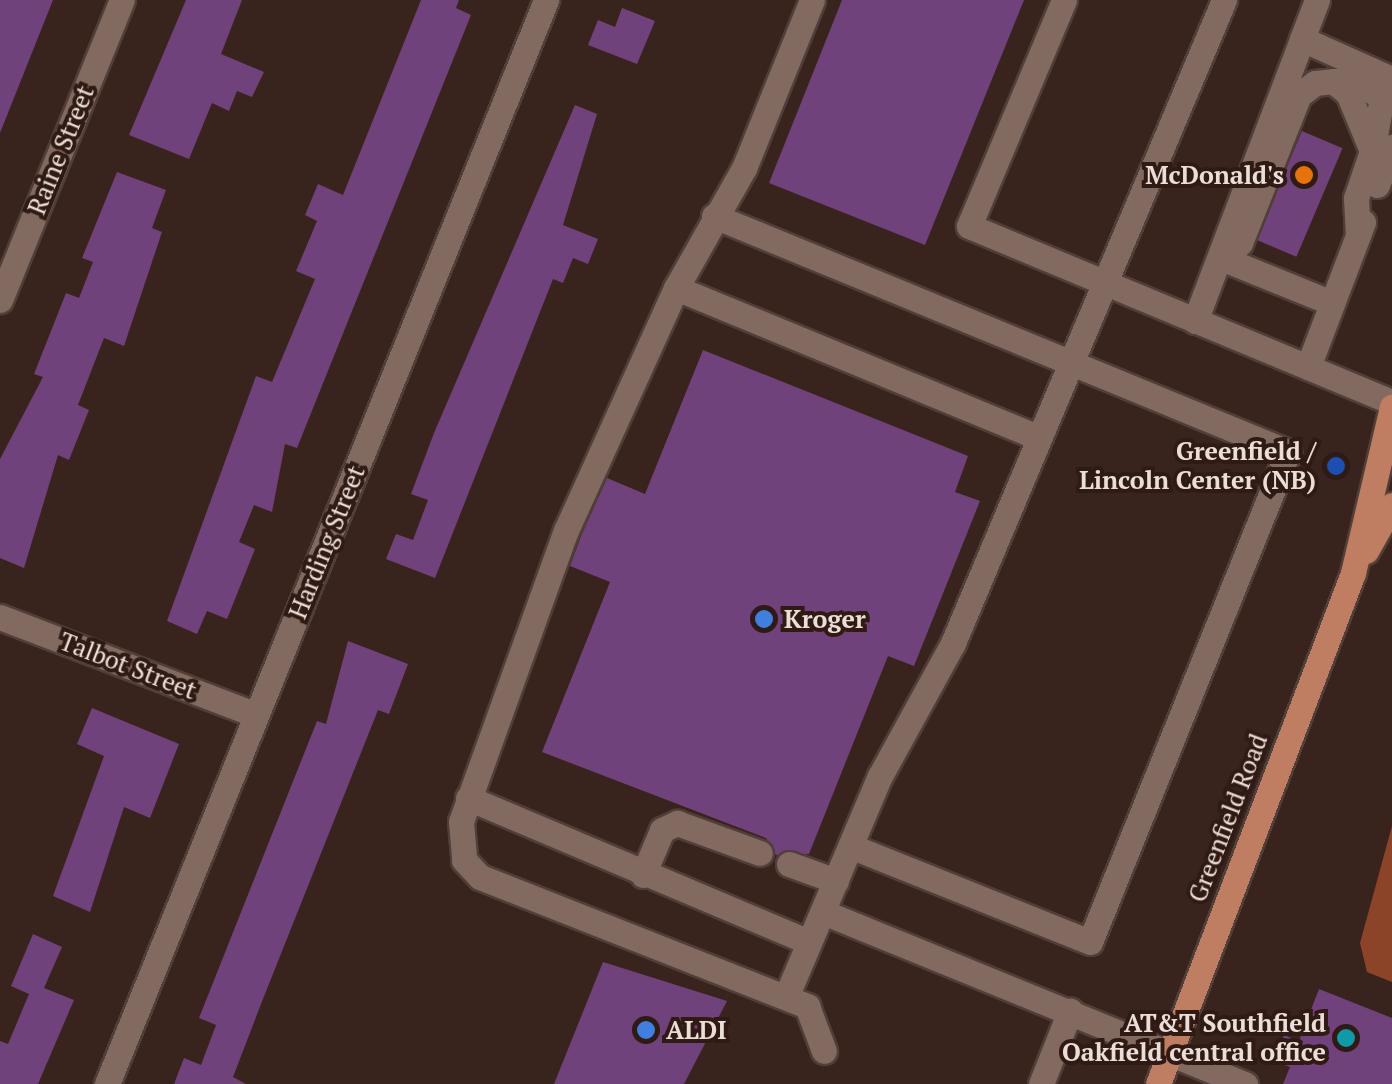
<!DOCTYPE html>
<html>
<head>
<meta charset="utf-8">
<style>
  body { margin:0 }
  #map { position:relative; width:1392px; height:1084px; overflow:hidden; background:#39241d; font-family:"PT Serif",serif }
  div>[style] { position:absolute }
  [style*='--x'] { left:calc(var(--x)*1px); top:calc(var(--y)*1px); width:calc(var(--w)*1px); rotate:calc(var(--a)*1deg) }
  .forest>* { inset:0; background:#8b4428 }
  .building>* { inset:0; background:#6f427b; transform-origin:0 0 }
  .roads { filter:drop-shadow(2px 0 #503f38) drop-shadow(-2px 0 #503f38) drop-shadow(0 2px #503f38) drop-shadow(0 -2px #503f38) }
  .minor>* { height:25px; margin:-12.5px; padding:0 12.5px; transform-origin:12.5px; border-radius:12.5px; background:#836a61 }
  .major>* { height:25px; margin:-12.5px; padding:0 12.5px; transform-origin:12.5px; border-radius:12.5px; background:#bf7e61 }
  .dots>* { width:28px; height:28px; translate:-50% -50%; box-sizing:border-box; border:5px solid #2f1b13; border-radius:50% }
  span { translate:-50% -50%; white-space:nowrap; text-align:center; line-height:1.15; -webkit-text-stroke:8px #2f1b13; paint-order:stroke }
  .street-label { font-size:25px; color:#ebddd7 }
  .poi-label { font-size:25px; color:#ebddd7; font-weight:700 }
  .right { translate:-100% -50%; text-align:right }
  .left { translate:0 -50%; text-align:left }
</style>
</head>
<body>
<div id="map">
  <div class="forest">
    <i style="clip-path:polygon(1392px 826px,1392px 982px,1367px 972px,1360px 943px)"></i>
  </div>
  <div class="building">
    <i style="clip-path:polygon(0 0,53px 0,0 133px)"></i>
    <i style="clip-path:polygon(186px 0,242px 0,221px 54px,264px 72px,252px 97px,237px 91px,229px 111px,212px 103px,189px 159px,129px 135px)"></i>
    <i style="clip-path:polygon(421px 0,459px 0,456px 8px,471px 15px,297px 448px,285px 444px,272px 512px,254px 505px,239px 542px,255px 549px,227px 619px,207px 611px,197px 634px,167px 621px,256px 376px,272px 382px,315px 279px,296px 271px,317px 221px,305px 215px,318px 184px,343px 195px)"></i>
    <i style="clip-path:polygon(842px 0,1024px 0,925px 245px,769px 183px)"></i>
    <i style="clip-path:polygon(622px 8px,655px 21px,637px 64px,588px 45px,598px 20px,615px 27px)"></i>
    <i style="clip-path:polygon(575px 105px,597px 114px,563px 225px,598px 239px,588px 264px,573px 258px,563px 283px,553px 279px,435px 578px,386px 559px,396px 534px,413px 540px,428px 500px,411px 494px,434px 433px)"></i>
    <i style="left:1302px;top:131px;width:44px;height:118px;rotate:23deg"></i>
    <i style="clip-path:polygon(117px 172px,166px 190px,152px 228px,162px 232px,124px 346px,104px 338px,78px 405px,89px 410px,69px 460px,58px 455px,24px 568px,0 558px,0 459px,43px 377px,34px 374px,66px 293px,79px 298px,93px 262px,82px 258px)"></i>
    <i style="clip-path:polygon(703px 350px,968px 456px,955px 492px,980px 501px,914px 666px,888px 656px,809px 854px,776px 855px,766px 838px,542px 752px,610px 582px,570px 566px,581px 536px,607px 478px,645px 494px)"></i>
    <i style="clip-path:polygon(348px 641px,408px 664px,389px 714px,378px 710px,261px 1004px,233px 1077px,246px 1084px,174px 1084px,184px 1058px,201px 1065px,216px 1025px,199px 1018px,317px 721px,326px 724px)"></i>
    <i style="clip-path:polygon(92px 708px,179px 744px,150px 818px,124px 807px,90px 912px,53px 896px,104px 756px,77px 744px)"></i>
    <i style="clip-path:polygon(33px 934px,62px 947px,44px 988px,74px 1000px,38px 1084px,0 1084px,0 1041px,8px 1044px,29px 994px,11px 986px)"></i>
    <i style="clip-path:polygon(603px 962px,727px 1001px,684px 1084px,554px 1084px)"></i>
    <i style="clip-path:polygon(1319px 989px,1392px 1018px,1392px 1084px,1283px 1084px,1290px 1067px,1274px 1061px,1284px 1035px,1299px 1041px)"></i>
  </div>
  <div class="roads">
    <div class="minor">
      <i style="--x:812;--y:0;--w:181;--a:112"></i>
      <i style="--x:744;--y:168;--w:138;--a:119.5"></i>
      <i style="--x:676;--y:288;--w:266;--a:114.4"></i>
      <i style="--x:566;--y:530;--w:310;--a:109.8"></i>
      <i style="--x:461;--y:822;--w:38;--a:85"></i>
      <i style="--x:464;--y:860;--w:23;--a:47"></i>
      <i style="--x:480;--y:877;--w:352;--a:21.5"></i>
      <i style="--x:807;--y:1006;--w:48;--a:69.3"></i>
      <i style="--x:1064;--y:0;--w:245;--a:112.8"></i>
      <i style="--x:969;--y:226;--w:458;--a:22.6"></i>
      <i style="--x:1302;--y:39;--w:42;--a:-69"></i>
      <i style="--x:1333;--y:81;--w:24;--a:0"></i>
      <i style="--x:1357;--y:81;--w:30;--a:34"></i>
      <i style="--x:1382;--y:98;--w:54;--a:100.7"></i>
      <i style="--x:1377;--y:185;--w:41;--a:-68.5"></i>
      <i style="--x:714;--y:216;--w:621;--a:22.35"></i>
      <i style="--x:1288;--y:452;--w:528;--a:112"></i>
      <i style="--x:1090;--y:942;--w:258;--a:-158.2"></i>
      <i style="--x:676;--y:288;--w:388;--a:22.4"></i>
      <i style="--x:0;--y:300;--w:324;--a:-67.9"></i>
      <i style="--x:1332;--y:303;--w:120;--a:-157.9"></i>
      <i style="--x:1221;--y:258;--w:24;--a:-38"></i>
      <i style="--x:1240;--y:243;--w:159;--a:-68.3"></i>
      <i style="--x:1299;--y:95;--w:20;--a:-37"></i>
      <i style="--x:1315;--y:83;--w:18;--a:-6"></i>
      <i style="--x:1333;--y:81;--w:19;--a:39"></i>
      <i style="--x:1348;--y:93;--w:63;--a:67.5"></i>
      <i style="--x:1372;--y:151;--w:50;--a:108.8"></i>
      <i style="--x:1356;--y:198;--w:37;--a:87"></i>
      <i style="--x:1195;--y:321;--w:302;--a:-69.2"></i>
      <i style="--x:1302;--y:39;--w:98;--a:24"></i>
      <i style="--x:1308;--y:367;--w:155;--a:-69.2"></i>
      <i style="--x:0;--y:617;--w:274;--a:20.9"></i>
      <i style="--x:468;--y:798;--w:370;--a:22.9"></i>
      <i style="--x:789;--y:864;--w:50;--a:19.9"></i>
      <i style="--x:643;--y:875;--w:49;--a:-67.1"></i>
      <i style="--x:662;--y:830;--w:17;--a:-25"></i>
      <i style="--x:677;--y:823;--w:88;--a:19.9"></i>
      <i style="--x:823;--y:912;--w:456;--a:22.2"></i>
      <i style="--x:786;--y:997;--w:240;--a:-67"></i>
      <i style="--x:880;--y:776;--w:152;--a:-61.2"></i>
      <i style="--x:953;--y:643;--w:698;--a:-67.15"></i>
      <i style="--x:107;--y:1084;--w:1170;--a:-67.95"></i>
      <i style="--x:1041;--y:1084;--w:79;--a:-68.3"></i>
    </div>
    <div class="major">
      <i style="--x:1366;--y:551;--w:53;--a:-60.5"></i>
      <i style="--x:1158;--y:1084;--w:547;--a:-69.11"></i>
      <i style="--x:1353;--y:573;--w:171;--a:-76.8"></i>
    </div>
  </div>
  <div class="dots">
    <i style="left:1304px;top:175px;background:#e8710a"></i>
    <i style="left:1336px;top:466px;background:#1a4fb4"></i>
    <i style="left:764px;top:619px;background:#3f7fe0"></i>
    <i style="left:646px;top:1030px;background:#3f7fe0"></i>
    <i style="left:1346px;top:1038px;background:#0f9aa8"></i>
  </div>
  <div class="street-label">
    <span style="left:61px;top:150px;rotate:-68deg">Raine Street</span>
    <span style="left:327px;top:542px;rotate:-68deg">Harding Street</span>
    <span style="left:128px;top:666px;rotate:21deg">Talbot Street</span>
    <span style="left:1228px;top:818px;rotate:-69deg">Greenfield Road</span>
  </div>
  <div class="poi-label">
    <span class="right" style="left:1284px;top:175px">McDonald's</span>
    <span class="right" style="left:1316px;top:466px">Greenfield /<br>Lincoln Center (NB)</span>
    <span class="left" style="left:784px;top:619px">Kroger</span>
    <span class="right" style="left:1326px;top:1038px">AT&amp;T Southfield<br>Oakfield central office</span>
    <span class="left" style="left:666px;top:1030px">ALDI</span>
  </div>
</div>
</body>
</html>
